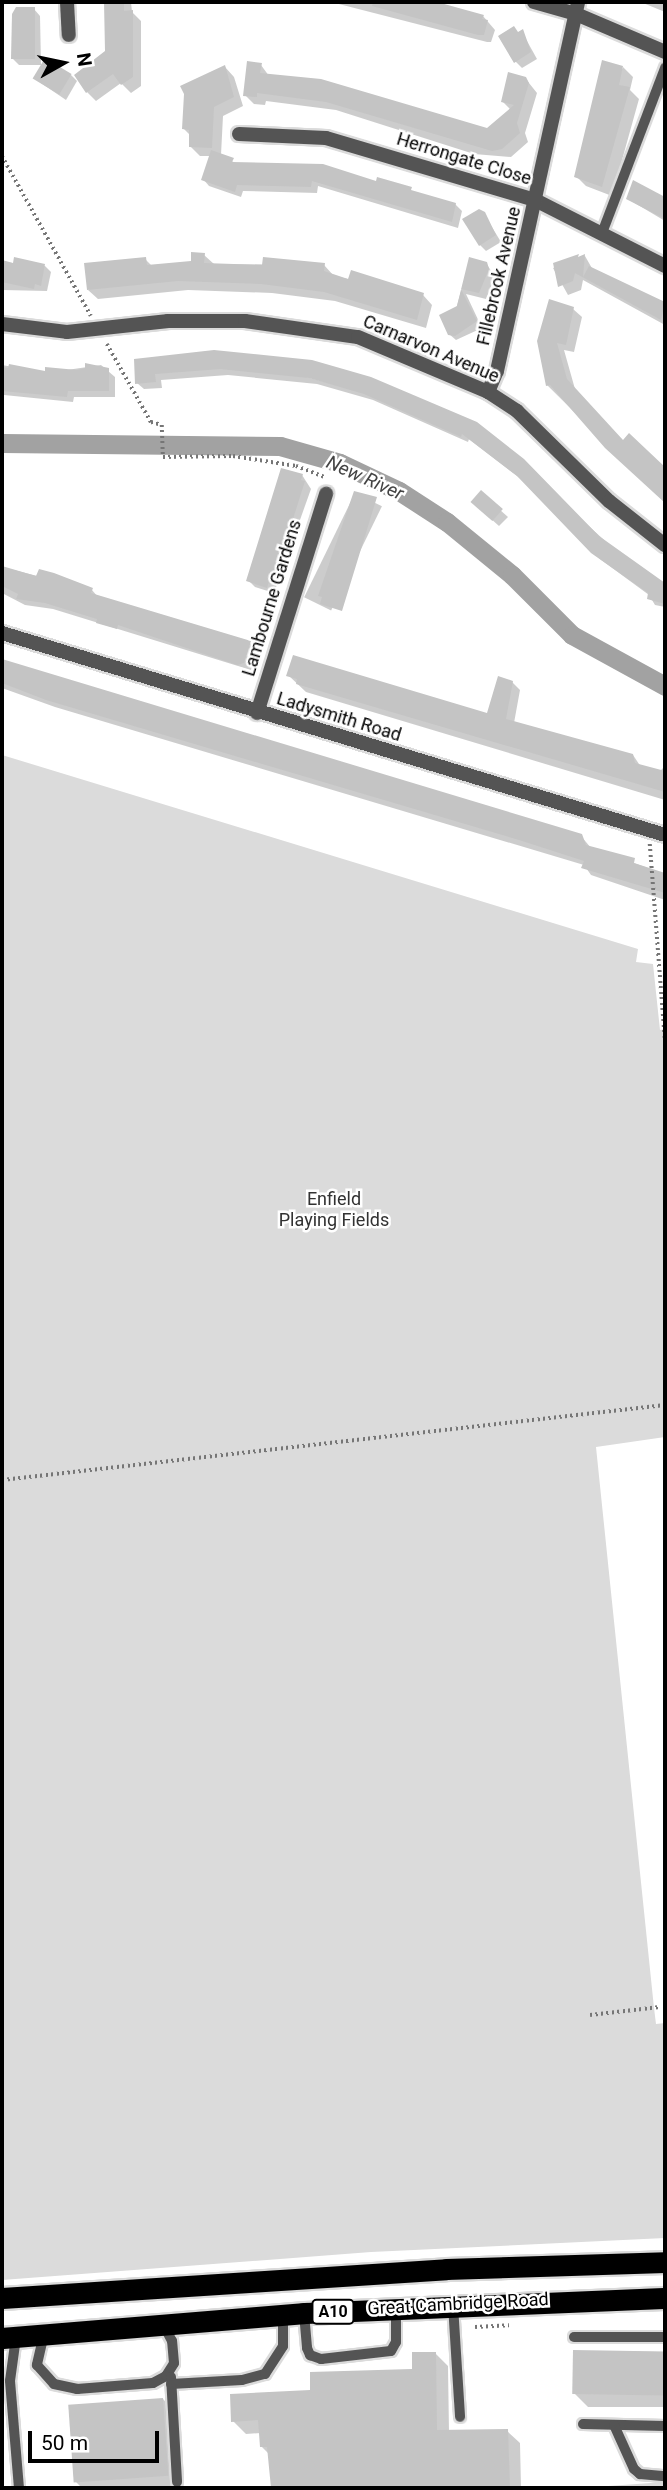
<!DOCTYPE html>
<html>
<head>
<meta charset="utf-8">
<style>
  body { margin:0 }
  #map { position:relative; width:667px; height:2490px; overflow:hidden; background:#fff; font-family:Roboto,sans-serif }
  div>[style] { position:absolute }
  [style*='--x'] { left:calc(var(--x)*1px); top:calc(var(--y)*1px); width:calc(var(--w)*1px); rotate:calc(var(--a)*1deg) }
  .green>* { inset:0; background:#dbdbdb }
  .shadow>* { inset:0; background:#0003; transform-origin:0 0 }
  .canal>* { height:19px; margin:-9.5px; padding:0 9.5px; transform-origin:9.5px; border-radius:9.5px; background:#a2a2a2 }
  .building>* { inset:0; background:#c4c4c4; transform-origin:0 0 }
  .path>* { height:3.5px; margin-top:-1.75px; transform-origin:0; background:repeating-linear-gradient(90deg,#767676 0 2px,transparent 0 5.5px) }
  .roads { filter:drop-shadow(2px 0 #dbdbdb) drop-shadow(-2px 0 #dbdbdb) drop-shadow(0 2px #dbdbdb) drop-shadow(0 -2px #dbdbdb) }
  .lane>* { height:10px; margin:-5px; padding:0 5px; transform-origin:5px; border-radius:5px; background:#545454 }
  .street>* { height:14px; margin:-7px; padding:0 7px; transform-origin:7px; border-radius:7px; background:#545454 }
  .highway>* { height:21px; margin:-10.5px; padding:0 10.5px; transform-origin:10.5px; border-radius:10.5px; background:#000 }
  span { translate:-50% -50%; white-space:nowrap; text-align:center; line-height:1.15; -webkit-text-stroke:5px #fff; paint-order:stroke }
  .shield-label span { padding:2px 5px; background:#fff; border:2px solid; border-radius:5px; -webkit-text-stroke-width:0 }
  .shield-label { font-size:16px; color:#000; font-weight:700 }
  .street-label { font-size:18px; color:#000 }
  .park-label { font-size:18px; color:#323232 }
  .water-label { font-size:19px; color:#434343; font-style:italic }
  .frame { position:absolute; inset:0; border:4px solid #000; pointer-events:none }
  .north { position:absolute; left:28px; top:28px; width:70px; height:70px; -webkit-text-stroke:5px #fff; paint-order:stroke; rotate:81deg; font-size:19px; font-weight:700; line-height:28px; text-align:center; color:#000 }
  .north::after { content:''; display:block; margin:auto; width:24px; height:32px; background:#000; clip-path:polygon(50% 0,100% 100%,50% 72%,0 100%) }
  .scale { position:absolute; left:28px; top:2431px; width:131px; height:32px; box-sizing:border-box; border:4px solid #000; border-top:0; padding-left:9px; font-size:21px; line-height:24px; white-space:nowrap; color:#000; -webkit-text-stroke:5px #fff; paint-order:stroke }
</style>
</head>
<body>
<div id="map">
  <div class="green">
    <i style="clip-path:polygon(2px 755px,638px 949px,636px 962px,653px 964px,660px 1030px,665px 1029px,665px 1437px,596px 1447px,654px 2008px,656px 2024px,665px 2023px,665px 2238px,371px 2252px,2px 2280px)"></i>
    <i style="clip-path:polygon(665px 2482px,665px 2488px,580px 2488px)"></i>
  </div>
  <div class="shadow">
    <i style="clip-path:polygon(106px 2px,131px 2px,132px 12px,141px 21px,141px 86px,131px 93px,121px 83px,96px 101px,87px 92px,107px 52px)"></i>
    <i style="clip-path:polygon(331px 2px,432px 2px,483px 16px,495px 30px,491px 42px,487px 42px)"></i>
    <i style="clip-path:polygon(642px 2px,665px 2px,665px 12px,643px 3px)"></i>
    <i style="clip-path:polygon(34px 9px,40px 16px,41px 65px,19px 65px,12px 58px)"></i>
    <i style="clip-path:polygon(522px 32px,537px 59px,522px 68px,515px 61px)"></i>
    <i style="clip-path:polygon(261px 65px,269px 76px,487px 130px,511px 110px,503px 102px,525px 78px,537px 93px,525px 133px,528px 142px,511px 157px,474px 154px,336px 110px,266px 101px,265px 105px,254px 104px,245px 95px)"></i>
    <i style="clip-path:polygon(225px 67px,234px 77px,243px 106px,223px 116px,221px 155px,237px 164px,455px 204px,462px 211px,458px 228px,318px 186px,317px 193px,243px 191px,241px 197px,209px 186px,203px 179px,211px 156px,200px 156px,190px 146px,191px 136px,184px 129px)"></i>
    <i style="clip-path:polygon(623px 67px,633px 77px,630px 90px,639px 99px,612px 196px,586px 186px,576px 176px)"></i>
    <i style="clip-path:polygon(71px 75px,77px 81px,66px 100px,35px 79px)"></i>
    <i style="clip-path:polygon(634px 183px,665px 199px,665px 221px,628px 199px)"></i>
    <i style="clip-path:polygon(484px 214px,501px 242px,486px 251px,480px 245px)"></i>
    <i style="clip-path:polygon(204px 255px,214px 264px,324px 265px,334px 276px,423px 295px,432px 305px,426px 328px,335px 301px,272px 293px,188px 290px,98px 299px,88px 290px,145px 259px,153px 267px,192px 263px)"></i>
    <i style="clip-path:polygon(585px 256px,593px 270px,665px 304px,665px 325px,583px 280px,581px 290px,568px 295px,553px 268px)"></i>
    <i style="clip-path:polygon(470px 259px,486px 263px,495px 277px,486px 299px,466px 294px,482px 328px,456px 340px,449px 334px)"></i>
    <i style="clip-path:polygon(2px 262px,45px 266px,51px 272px,47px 291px,2px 290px)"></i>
    <i style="clip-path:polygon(573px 309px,582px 317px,574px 352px,564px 350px,575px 389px,623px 442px,629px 435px,665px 470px,665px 502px,547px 385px,539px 341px)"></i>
    <i style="clip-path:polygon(214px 352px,476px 423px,650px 582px,665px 586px,665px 607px,655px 605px,649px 595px,600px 559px,525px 482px,469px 439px,468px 442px,373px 400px,317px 384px,228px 375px,161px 380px,162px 388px,144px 389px,137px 383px,136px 360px)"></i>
    <i style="clip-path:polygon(2px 365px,46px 373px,101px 365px,115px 377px,115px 397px,74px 397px,73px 402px,4px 395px)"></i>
    <i style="clip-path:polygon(302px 475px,311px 489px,274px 593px,255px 587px,248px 580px)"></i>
    <i style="left:355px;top:493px;width:30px;height:116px;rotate:26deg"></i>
    <i style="clip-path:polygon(481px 493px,508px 517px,499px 526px,480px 509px)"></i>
    <i style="clip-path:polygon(2px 567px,92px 590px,98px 597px,250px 643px,257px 650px,251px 670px,53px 609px,25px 605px,2px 593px)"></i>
    <i style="clip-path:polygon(2px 661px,581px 836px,591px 848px,665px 874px,665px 900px,591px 875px,584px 865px,55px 707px,2px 688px)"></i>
    <i style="clip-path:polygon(288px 675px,488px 715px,512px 682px,520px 690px,514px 723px,633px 755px,641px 767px,660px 771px,665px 766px,665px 800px,306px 692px)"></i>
    <i style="clip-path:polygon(575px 2351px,665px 2352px,665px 2407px,588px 2407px,574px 2393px)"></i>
    <i style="clip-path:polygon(435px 2353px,448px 2366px,449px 2432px,507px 2431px,520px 2443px,521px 2488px,272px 2488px,270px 2455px,261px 2446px,261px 2433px,246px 2434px,233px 2421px,312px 2392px,414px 2371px)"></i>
    <i style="clip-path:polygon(163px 2399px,176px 2413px,181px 2488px,82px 2488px,75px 2481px)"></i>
  </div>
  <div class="canal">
    <i style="--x:2;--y:443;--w:278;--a:0.6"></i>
    <i style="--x:280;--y:446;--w:62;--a:15.8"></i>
    <i style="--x:340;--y:463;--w:65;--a:25.4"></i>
    <i style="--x:399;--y:491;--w:57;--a:32.9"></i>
    <i style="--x:447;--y:522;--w:84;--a:39.2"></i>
    <i style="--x:512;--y:575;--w:85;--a:45"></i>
    <i style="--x:572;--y:635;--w:106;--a:28.7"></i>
  </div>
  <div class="building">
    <i style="clip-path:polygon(104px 2px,124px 2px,124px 11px,133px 10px,133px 77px,121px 85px,113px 74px,86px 93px,74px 75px,105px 51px)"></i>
    <i style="clip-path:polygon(373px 2px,437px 2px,484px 15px,482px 19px,488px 20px,484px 35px,478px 35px,372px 6px)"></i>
    <i style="clip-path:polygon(16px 7px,35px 7px,35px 59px,11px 59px,12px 14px)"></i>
    <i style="clip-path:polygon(514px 26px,518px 32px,523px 29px,531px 52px,514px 63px,498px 36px)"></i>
    <i style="left:45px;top:58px;width:31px;height:24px;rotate:31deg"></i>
    <i style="clip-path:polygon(602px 60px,623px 66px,619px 85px,630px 87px,602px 187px,574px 177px)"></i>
    <i style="clip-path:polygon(247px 61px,262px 63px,260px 73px,321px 79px,487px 128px,514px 105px,501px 102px,508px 72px,526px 77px,529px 83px,517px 123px,520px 133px,502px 149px,492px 151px,326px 102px,257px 93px,257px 97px,243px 96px)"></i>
    <i style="clip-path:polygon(225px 65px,234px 97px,214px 107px,212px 148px,189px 147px,189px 130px,182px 129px,184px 94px,180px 86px)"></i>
    <i style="clip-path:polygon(211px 150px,234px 158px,232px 162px,323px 164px,376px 181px,377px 177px,412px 187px,411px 190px,456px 203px,452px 222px,312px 181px,311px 187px,237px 185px,235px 192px,201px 180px)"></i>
    <i style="clip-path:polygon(633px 180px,665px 197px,665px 219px,626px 199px)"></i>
    <i style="clip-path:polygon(479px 209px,485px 212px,496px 235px,479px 246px,462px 219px)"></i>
    <i style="clip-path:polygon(191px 252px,205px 253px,204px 263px,262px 265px,263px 257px,325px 263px,324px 271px,348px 279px,351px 270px,424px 293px,417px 320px,324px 292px,261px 284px,178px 281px,87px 290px,84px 263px,146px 257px,147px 265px,191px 261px)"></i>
    <i style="clip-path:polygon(579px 254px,578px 257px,585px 254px,583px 277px,589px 266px,665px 302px,661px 320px,575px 273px,573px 281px,558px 287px,553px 263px)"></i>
    <i style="clip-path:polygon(14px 257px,45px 264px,41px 286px,35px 284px,34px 289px,2px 282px,2px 260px,13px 263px)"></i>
    <i style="clip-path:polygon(469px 257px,487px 262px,489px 269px,479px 293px,461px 289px,477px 321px,455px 336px,448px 335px,439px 315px,457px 306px)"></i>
    <i style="clip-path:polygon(549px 299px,574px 307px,566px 345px,557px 343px,567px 379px,623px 440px,629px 433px,665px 467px,665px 503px,605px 448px,550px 385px,546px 386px,537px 341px)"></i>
    <i style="clip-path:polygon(214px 350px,312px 360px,371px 377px,477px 422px,524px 459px,599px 536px,665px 583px,665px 604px,647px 599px,648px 593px,591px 553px,517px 476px,462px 434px,461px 437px,364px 394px,309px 378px,220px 369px,155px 374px,156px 382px,135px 384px,134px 359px)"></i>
    <i style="clip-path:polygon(85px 363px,109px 368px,109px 391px,68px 391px,67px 397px,2px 391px,2px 367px,8px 368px,9px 364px,45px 371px,45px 367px,77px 370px,85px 368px)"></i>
    <i style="clip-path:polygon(281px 468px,303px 474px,301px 480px,305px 481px,273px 582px,269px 581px,267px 588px,246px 581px)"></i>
    <i style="left:481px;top:490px;width:29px;height:16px;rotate:41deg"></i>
    <i style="clip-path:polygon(354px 491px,377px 497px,342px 611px,320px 604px,322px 597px,318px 596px)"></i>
    <i style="clip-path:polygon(2px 566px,36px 576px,39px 569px,54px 573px,93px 588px,91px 593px,251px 641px,244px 663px,237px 665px,118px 625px,117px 629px,96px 623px,97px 619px,45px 603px,16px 599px,18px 594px,2px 586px)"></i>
    <i style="clip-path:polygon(293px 655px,487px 713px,498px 676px,513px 681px,506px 719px,633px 754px,635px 763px,665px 771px,665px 792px,296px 684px,297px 679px,286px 676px)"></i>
    <i style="clip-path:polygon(2px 659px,582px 834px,586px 845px,635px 858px,634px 863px,665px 873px,665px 893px,581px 868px,584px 861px,519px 840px,46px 700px,2px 683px)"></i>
    <i style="left:573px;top:2350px;width:92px;height:44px;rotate:1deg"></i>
    <i style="clip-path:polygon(412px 2352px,436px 2352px,437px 2430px,508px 2429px,510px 2488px,271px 2488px,267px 2447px,260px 2447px,258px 2420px,231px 2422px,230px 2394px,310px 2390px,310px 2372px,412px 2369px)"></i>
    <i style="left:163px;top:2398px;width:78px;height:95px;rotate:86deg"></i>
  </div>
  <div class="path">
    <i style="--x:2;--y:156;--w:183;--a:60.9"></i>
    <i style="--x:107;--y:344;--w:90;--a:60.6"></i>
    <i style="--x:151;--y:422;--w:11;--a:15"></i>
    <i style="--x:162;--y:425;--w:32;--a:88"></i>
    <i style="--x:163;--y:457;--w:70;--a:-0.8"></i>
    <i style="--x:233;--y:456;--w:64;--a:9"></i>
    <i style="--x:296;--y:466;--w:31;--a:21"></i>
    <i style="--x:650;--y:844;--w:198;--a:85.6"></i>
    <i style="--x:2;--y:1480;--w:667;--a:-6.45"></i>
    <i style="--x:590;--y:2015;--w:70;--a:-6.5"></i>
    <i style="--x:475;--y:2327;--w:34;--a:-3"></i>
  </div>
  <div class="roads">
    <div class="lane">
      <i style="--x:602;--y:233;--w:177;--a:-69.1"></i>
      <i style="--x:453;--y:2305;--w:112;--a:86.4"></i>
      <i style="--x:304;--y:2313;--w:35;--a:85"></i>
      <i style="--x:307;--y:2348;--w:8;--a:67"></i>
      <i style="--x:310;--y:2355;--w:12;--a:20"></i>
      <i style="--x:321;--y:2359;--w:70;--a:-6.5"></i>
      <i style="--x:391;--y:2351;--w:10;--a:-61"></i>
      <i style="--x:396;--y:2342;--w:33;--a:-90"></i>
      <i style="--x:44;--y:2334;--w:32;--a:103"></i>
      <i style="--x:37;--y:2365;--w:25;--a:48"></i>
      <i style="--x:54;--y:2384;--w:24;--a:12"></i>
      <i style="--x:77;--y:2389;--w:76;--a:-4.5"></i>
      <i style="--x:153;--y:2383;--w:15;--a:-28"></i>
      <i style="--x:166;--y:2376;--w:15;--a:-58"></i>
      <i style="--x:174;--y:2363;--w:22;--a:-95"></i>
      <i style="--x:172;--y:2341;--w:19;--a:-118"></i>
      <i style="--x:16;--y:2337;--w:44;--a:97.8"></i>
      <i style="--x:10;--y:2381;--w:107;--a:85.2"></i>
      <i style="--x:574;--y:2337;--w:91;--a:0"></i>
      <i style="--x:171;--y:2377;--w:105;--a:86.7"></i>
      <i style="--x:171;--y:2384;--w:71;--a:-3.2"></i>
      <i style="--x:242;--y:2380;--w:24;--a:-15"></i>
      <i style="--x:265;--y:2374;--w:33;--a:-57"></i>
      <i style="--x:283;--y:2346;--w:31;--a:-90"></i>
      <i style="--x:583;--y:2424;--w:82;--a:1.4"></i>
      <i style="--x:614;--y:2425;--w:48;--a:65.6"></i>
      <i style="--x:634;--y:2469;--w:8;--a:40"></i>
      <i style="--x:640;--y:2474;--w:25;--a:5"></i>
    </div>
    <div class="street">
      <i style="--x:67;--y:2;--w:33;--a:87"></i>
      <i style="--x:534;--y:2;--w:44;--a:15.9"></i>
      <i style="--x:576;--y:14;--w:97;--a:23.1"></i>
      <i style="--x:239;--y:134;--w:87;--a:2.6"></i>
      <i style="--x:326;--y:138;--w:218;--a:16.5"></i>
      <i style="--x:535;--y:200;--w:146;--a:26.9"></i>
      <i style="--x:2;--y:324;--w:65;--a:7"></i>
      <i style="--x:67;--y:332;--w:102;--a:-6.2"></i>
      <i style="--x:168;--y:321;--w:77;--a:0"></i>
      <i style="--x:245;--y:321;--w:114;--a:8.1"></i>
      <i style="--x:358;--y:337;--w:141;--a:22.9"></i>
      <i style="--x:488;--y:392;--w:35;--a:33"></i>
      <i style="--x:517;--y:411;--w:129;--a:44.4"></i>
      <i style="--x:609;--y:501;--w:71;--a:38.2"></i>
      <i style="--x:488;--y:392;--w:23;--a:-67"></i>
      <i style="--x:497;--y:371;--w:378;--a:-77.6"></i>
      <i style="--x:2;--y:633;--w:693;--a:16.94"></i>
      <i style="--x:257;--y:713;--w:230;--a:-72.5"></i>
    </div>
    <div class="highway">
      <i style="--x:2;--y:2298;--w:445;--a:-3.7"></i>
      <i style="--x:446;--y:2269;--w:219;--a:-1.8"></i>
      <i style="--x:2;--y:2338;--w:303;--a:-4.7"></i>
      <i style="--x:304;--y:2313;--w:361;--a:-2.4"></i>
    </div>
  </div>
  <div class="shield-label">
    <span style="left:333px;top:2312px">A10</span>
  </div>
  <div class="street-label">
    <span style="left:464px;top:159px;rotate:17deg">Herrongate Close</span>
    <span style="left:499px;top:276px;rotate:-77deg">Fillebrook Avenue</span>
    <span style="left:431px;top:349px;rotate:23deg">Carnarvon Avenue</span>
    <span style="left:272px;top:598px;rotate:-73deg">Lambourne Gardens</span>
    <span style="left:339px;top:717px;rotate:17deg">Ladysmith Road</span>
    <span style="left:458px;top:2304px;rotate:-3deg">Great Cambridge Road</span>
  </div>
  <div class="park-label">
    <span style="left:334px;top:1210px">Enfield<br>Playing Fields</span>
  </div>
  <div class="water-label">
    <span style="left:365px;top:478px;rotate:24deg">New River</span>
  </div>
  <div class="frame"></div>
  <div class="north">N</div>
  <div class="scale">50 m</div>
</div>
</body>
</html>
